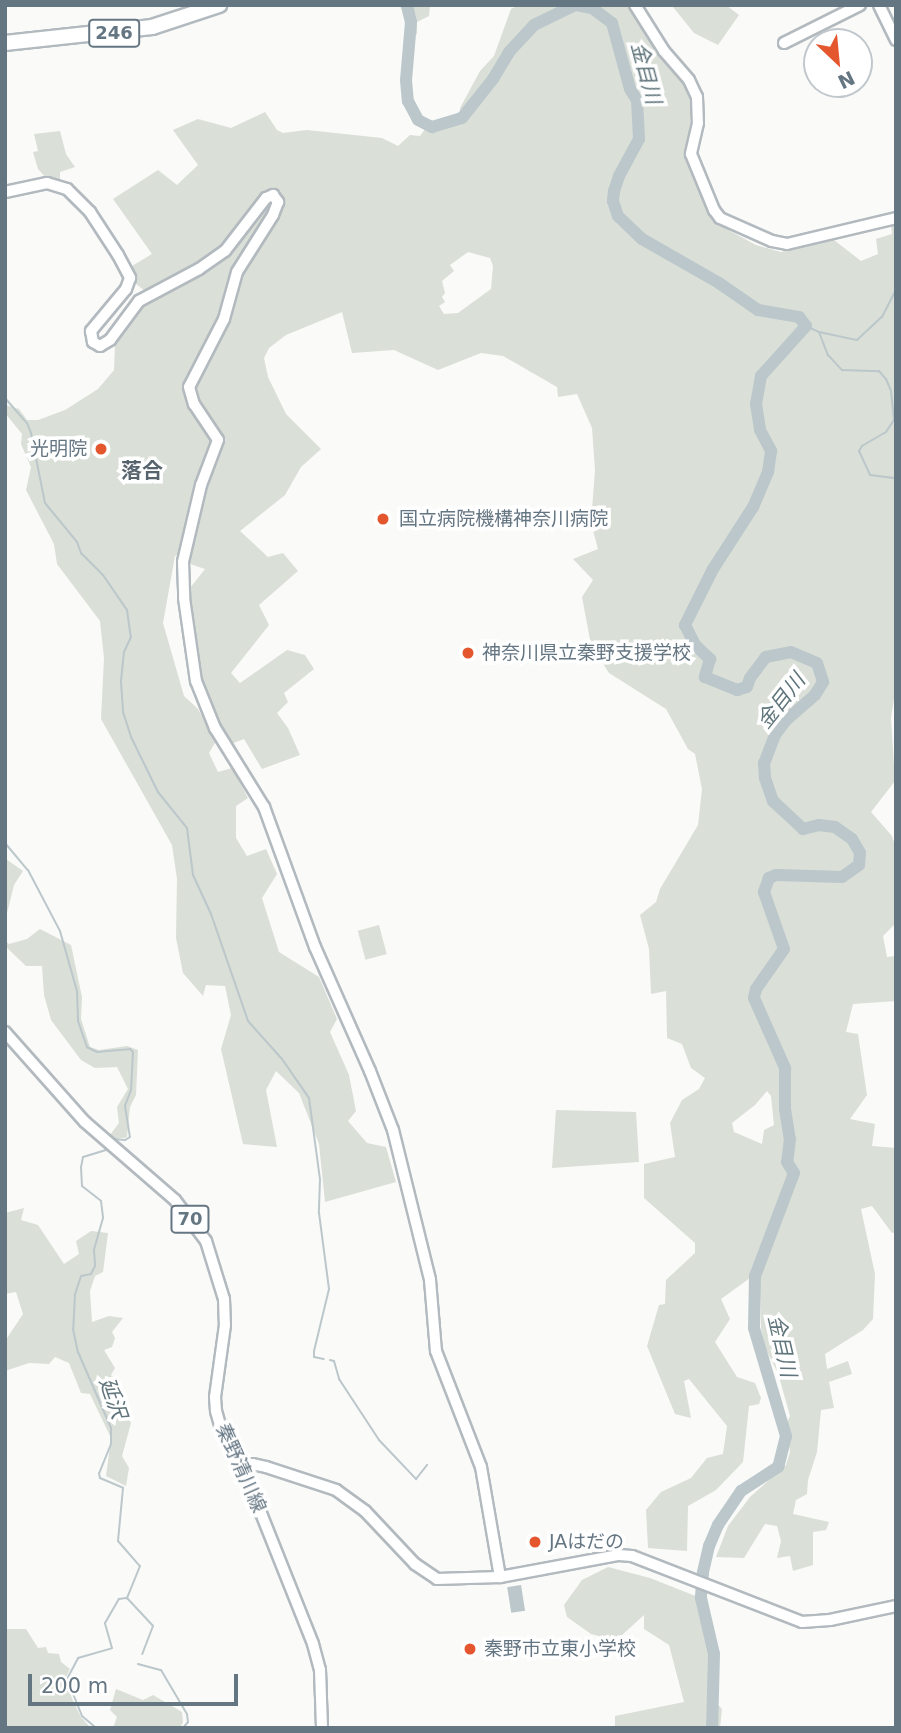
<!DOCTYPE html>
<html>
<head>
<meta charset="utf-8">
<style>
  body { margin:0 }
  #map { position:relative; width:901px; height:1733px; overflow:hidden; background:#fafaf8; font-family:"DejaVu Sans","Noto Sans JP",sans-serif }
  div>[style] { position:absolute }
  [style*='--x'] { left:calc(var(--x)*1px); top:calc(var(--y)*1px); width:calc(var(--w)*1px); rotate:calc(var(--a)*1deg) }
  .green>* { inset:0; background:#dadfd7; transform-origin:0 0 }
  .water>* { inset:0; background:#bbc7cb; transform-origin:0 0 }
  .stream>* { height:2px; margin:-1px; padding:0 1px; transform-origin:1px; border-radius:1px; background:#bbc7cb }
  .river>* { height:12px; margin:-6px; padding:0 6px; transform-origin:6px; border-radius:6px; background:#bbc7cb }
  .roads { filter:drop-shadow(2px 0 #b3babf) drop-shadow(-2px 0 #b3babf) drop-shadow(0 2px #b3babf) drop-shadow(0 -2px #b3babf) }
  .secondary>* { height:10px; margin:-5px; padding:0 5px; transform-origin:5px; border-radius:5px; background:#fff }
  .primary>* { height:10px; margin:-5px; padding:0 5px; transform-origin:5px; border-radius:5px; background:#fff }
  .highway>* { height:14px; margin:-7px; padding:0 7px; transform-origin:7px; border-radius:7px; background:#fff }
  .dots>* { width:19px; height:19px; translate:-50% -50%; box-sizing:border-box; border:4px solid #fff; border-radius:50% }
  span { translate:-50% -50%; white-space:nowrap; text-align:center; line-height:1.15; -webkit-text-stroke:7px #fff; paint-order:stroke }
  .shield-label span { padding:2px 5px; background:#fff; border:2px solid; border-radius:5px; -webkit-text-stroke-width:0 }
  .shield-label { font-size:18px; color:#657683; font-weight:700 }
  .poi-label { font-size:19px; color:#657683 }
  .right { translate:-100% -50%; text-align:right }
  .left { translate:0 -50%; text-align:left }
  .street-label { font-size:19px; color:#657683 }
  .water-label { font-size:21px; color:#60757c; font-style:italic }
  .neighbourhood-label { font-size:21px; color:#57646e; font-weight:700 }
  .frame { position:absolute; inset:0; border:7px solid #657683; pointer-events:none }
  .north { position:absolute; left:803px; top:28px; width:70px; height:70px; box-sizing:border-box; background:#fff; border:2px solid #c1c8cd; border-radius:50%; rotate:154deg; font-size:19px; font-weight:700; line-height:28px; text-align:center; color:#657683 }
  .north::after { content:''; display:block; margin:auto; width:24px; height:32px; background:#e4572e; clip-path:polygon(50% 0,100% 100%,50% 72%,0 100%) }
  .scale { position:absolute; left:28px; top:1674px; width:210px; height:32px; box-sizing:border-box; border:4px solid #657683; border-top:0; padding-left:9px; font-size:21px; line-height:24px; white-space:nowrap; color:#657683; -webkit-text-stroke:5px #fff; paint-order:stroke }
</style>
</head>
<body>
<div id="map">
  <div class="green">
    <i style="clip-path:polygon(400px 5px,430px 5px,429px 16px,417px 22px,417px 34px,410px 38px)"></i>
    <i style="clip-path:polygon(evenodd,519px 5px,627px 5px,640px 19px,645px 33px,684px 84px,692px 105px,686px 159px,710px 214px,730px 231px,756px 245px,781px 252px,834px 240px,861px 261px,878px 254px,876px 239px,892px 234px,891px 224px,896px 223px,896px 686px,891px 718px,895px 781px,871px 812px,892px 836px,896px 848px,896px 923px,883px 936px,887px 957px,896px 956px,896px 1001px,853px 1004px,846px 1032px,858px 1034px,867px 1095px,850px 1119px,875px 1124px,872px 1146px,896px 1148px,896px 1232px,892px 1233px,872px 1206px,861px 1209px,875px 1274px,873px 1319px,863px 1330px,825px 1354px,827px 1369px,848px 1361px,852px 1374px,829px 1382px,834px 1408px,821px 1410px,817px 1452px,808px 1480px,807px 1494px,796px 1500px,793px 1514px,829px 1522px,826px 1530px,813px 1532px,813px 1565px,793px 1571px,790px 1556px,777px 1558px,781px 1541px,777px 1526px,765px 1524px,744px 1558px,716px 1557px,728px 1526px,750px 1497px,786px 1465px,790px 1452px,787px 1422px,790px 1416px,778px 1373px,765px 1348px,761px 1328px,760px 1285px,750px 1278px,721px 1299px,730px 1319px,715px 1342px,737px 1377px,755px 1383px,761px 1398px,759px 1404px,749px 1406px,743px 1462px,716px 1490px,688px 1506px,687px 1551px,648px 1548px,646px 1510px,661px 1492px,691px 1478px,707px 1458px,723px 1454px,727px 1426px,689px 1379px,684px 1381px,691px 1418px,675px 1414px,647px 1346px,659px 1305px,665px 1304px,666px 1280px,695px 1253px,695px 1243px,644px 1198px,644px 1164px,675px 1157px,670px 1123px,682px 1100px,699px 1089px,705px 1078px,691px 1068px,682px 1044px,667px 1038px,666px 991px,651px 994px,649px 949px,640px 915px,656px 902px,660px 889px,698px 825px,702px 789px,695px 754px,688px 749px,666px 709px,609px 673px,591px 645px,582px 597px,593px 580px,573px 559px,598px 549px,591px 523px,595px 470px,592px 428px,577px 394px,558px 397px,557px 387px,503px 356px,481px 353px,438px 370px,394px 350px,352px 353px,342px 312px,286px 335px,269px 348px,264px 358px,268px 377px,286px 414px,321px 449px,301px 467px,285px 495px,240px 531px,268px 557px,283px 553px,298px 571px,259px 605px,269px 625px,231px 673px,240px 683px,287px 650px,305px 655px,314px 669px,284px 693px,288px 702px,277px 713px,288px 728px,300px 755px,262px 769px,244px 739px,231px 744px,203px 695px,196px 661px,190px 588px,205px 569px,190px 564px,184px 551px,175px 556px,163px 623px,184px 696px,198px 709px,216px 741px,209px 753px,218px 772px,232px 768px,248px 798px,236px 806px,236px 838px,247px 856px,266px 849px,277px 874px,262px 898px,279px 952px,319px 977px,337px 1019px,330px 1032px,349px 1075px,356px 1111px,348px 1121px,367px 1143px,386px 1147px,396px 1182px,325px 1202px,319px 1144px,299px 1093px,276px 1071px,266px 1090px,277px 1147px,243px 1144px,221px 1049px,231px 1015px,225px 986px,206px 985px,203px 996px,183px 973px,176px 938px,177px 879px,172px 845px,101px 719px,104px 658px,100px 621px,57px 564px,54px 544px,26px 490px,31px 467px,21px 444px,22px 434px,5px 413px,5px 405px,19px 409px,27px 420px,38px 420px,65px 410px,98px 389px,114px 370px,115px 344px,136px 311px,154px 298px,136px 284px,132px 266px,152px 254px,113px 199px,158px 170px,177px 185px,198px 165px,173px 130px,198px 119px,231px 128px,265px 112px,277px 130px,283px 133px,307px 130px,382px 138px,398px 146px,410px 135px,420px 136px,431px 121px,442px 122px,460px 114px,460px 108px,480px 71px,494px 56px,511px 9px,519px 5px,468px 252px,490px 258px,493px 266px,491px 289px,458px 313px,444px 314px,439px 306px,445px 302px,442px 297px,445px 293px,442px 281px,454px 271px,450px 265px,468px 252px,519px 5px,767px 1091px,771px 1096px,774px 1125px,764px 1130px,762px 1144px,734px 1132px,732px 1123px,755px 1105px,767px 1091px)"></i>
    <i style="clip-path:polygon(675px 5px,726px 5px,739px 15px,718px 45px,694px 33px,673px 7px)"></i>
    <i style="clip-path:polygon(60px 131px,66px 154px,75px 167px,60px 172px,60px 182px,47px 179px,38px 169px,33px 152px,38px 151px,34px 134px)"></i>
    <i style="clip-path:polygon(6px 859px,23px 871px,14px 885px,5px 921px)"></i>
    <i style="left:379px;top:925px;width:30px;height:22px;rotate:75deg"></i>
    <i style="clip-path:polygon(40px 929px,71px 945px,82px 997px,81px 1019px,90px 1047px,99px 1050px,127px 1046px,138px 1050px,136px 1095px,130px 1107px,127px 1137px,124px 1138px,112px 1138px,110px 1135px,119px 1123px,117px 1107px,128px 1089px,117px 1067px,95px 1068px,81px 1060px,51px 1020px,44px 995px,42px 966px,26px 966px,5px 946px,5px 941px,9px 944px,27px 939px)"></i>
    <i style="clip-path:polygon(556px 1110px,636px 1112px,639px 1162px,552px 1168px)"></i>
    <i style="clip-path:polygon(24px 1208px,21px 1220px,38px 1225px,64px 1264px,79px 1254px,76px 1241px,91px 1231px,108px 1233px,103px 1272px,95px 1276px,90px 1291px,92px 1322px,109px 1316px,123px 1318px,112px 1332px,115px 1338px,112px 1347px,104px 1350px,115px 1368px,111px 1375px,115px 1379px,123px 1409px,131px 1423px,122px 1456px,129px 1468px,126px 1486px,106px 1476px,111px 1438px,90px 1394px,81px 1393px,69px 1363px,55px 1357px,49px 1364px,29px 1363px,5px 1371px,5px 1341px,23px 1314px,16px 1292px,5px 1294px,5px 1213px)"></i>
    <i style="clip-path:polygon(608px 1567px,650px 1578px,698px 1597px,702px 1626px,712px 1656px,712px 1698px,722px 1709px,720px 1728px,615px 1728px,615px 1716px,684px 1702px,669px 1645px,644px 1629px,644px 1615px,622px 1635px,611px 1639px,591px 1634px,567px 1617px,564px 1605px,582px 1580px)"></i>
    <i style="clip-path:polygon(5px 1629px,26px 1629px,38px 1648px,46px 1647px,48px 1653px,59px 1654px,61px 1662px,70px 1669px,65px 1679px,73px 1701px,81px 1717px,91px 1728px,5px 1728px)"></i>
    <i style="clip-path:polygon(116px 1689px,143px 1700px,153px 1695px,182px 1712px,183px 1722px,180px 1728px,113px 1728px,117px 1717px,110px 1710px)"></i>
  </div>
  <div class="water">
    <i style="left:521px;top:1585px;width:26px;height:14px;rotate:81deg"></i>
  </div>
  <div class="stream">
    <i style="--x:806;--y:326;--w:14;--a:25"></i>
    <i style="--x:819;--y:332;--w:25;--a:69"></i>
    <i style="--x:828;--y:355;--w:21;--a:47"></i>
    <i style="--x:842;--y:370;--w:37;--a:2"></i>
    <i style="--x:879;--y:371;--w:11;--a:49"></i>
    <i style="--x:886;--y:379;--w:13;--a:67"></i>
    <i style="--x:891;--y:391;--w:29;--a:84"></i>
    <i style="--x:894;--y:420;--w:14;--a:124"></i>
    <i style="--x:886;--y:432;--w:28;--a:150"></i>
    <i style="--x:862;--y:446;--w:6;--a:121"></i>
    <i style="--x:859;--y:451;--w:26;--a:65"></i>
    <i style="--x:870;--y:475;--w:26;--a:7"></i>
    <i style="--x:819;--y:332;--w:39;--a:12"></i>
    <i style="--x:857;--y:340;--w:34;--a:-43"></i>
    <i style="--x:882;--y:317;--w:30;--a:-63"></i>
    <i style="--x:5;--y:398;--w:33;--a:49"></i>
    <i style="--x:27;--y:423;--w:11;--a:68"></i>
    <i style="--x:31;--y:433;--w:71;--a:78.7"></i>
    <i style="--x:45;--y:503;--w:50;--a:50.6"></i>
    <i style="--x:77;--y:542;--w:12;--a:70"></i>
    <i style="--x:81;--y:553;--w:31;--a:45"></i>
    <i style="--x:103;--y:575;--w:42;--a:55.6"></i>
    <i style="--x:127;--y:610;--w:27;--a:82"></i>
    <i style="--x:131;--y:637;--w:17;--a:115"></i>
    <i style="--x:124;--y:652;--w:30;--a:96"></i>
    <i style="--x:121;--y:682;--w:30;--a:86"></i>
    <i style="--x:123;--y:712;--w:28;--a:72"></i>
    <i style="--x:132;--y:739;--w:59;--a:63.9"></i>
    <i style="--x:158;--y:792;--w:46;--a:51.1"></i>
    <i style="--x:187;--y:828;--w:47;--a:82.7"></i>
    <i style="--x:193;--y:875;--w:43;--a:65.2"></i>
    <i style="--x:211;--y:914;--w:113;--a:70.9"></i>
    <i style="--x:248;--y:1021;--w:51;--a:48.2"></i>
    <i style="--x:282;--y:1059;--w:47;--a:55.3"></i>
    <i style="--x:309;--y:1098;--w:82;--a:82.3"></i>
    <i style="--x:320;--y:1179;--w:34;--a:92"></i>
    <i style="--x:319;--y:1213;--w:77;--a:82.5"></i>
    <i style="--x:329;--y:1289;--w:64;--a:103.6"></i>
    <i style="--x:314;--y:1351;--w:6;--a:90"></i>
    <i style="--x:314;--y:1357;--w:10;--a:11"></i>
    <i style="--x:5;--y:843;--w:35;--a:50"></i>
    <i style="--x:28;--y:870;--w:69;--a:62.3"></i>
    <i style="--x:60;--y:931;--w:62;--a:74.2"></i>
    <i style="--x:77;--y:991;--w:30;--a:88"></i>
    <i style="--x:78;--y:1021;--w:28;--a:71"></i>
    <i style="--x:87;--y:1047;--w:11;--a:27"></i>
    <i style="--x:97;--y:1052;--w:33;--a:-5"></i>
    <i style="--x:130;--y:1049;--w:4;--a:45"></i>
    <i style="--x:133;--y:1052;--w:38;--a:93"></i>
    <i style="--x:131;--y:1090;--w:17;--a:111"></i>
    <i style="--x:125;--y:1106;--w:31;--a:81"></i>
    <i style="--x:130;--y:1137;--w:6;--a:149"></i>
    <i style="--x:125;--y:1140;--w:11;--a:-175"></i>
    <i style="--x:106;--y:1150;--w:24;--a:163"></i>
    <i style="--x:83;--y:1157;--w:10;--a:101"></i>
    <i style="--x:81;--y:1167;--w:19;--a:87"></i>
    <i style="--x:82;--y:1186;--w:24;--a:38"></i>
    <i style="--x:101;--y:1201;--w:17;--a:83"></i>
    <i style="--x:103;--y:1218;--w:33;--a:106"></i>
    <i style="--x:94;--y:1250;--w:16;--a:86"></i>
    <i style="--x:95;--y:1266;--w:9;--a:117"></i>
    <i style="--x:91;--y:1274;--w:10;--a:169"></i>
    <i style="--x:81;--y:1276;--w:20;--a:108"></i>
    <i style="--x:75;--y:1295;--w:34;--a:93"></i>
    <i style="--x:73;--y:1329;--w:24;--a:78"></i>
    <i style="--x:78;--y:1352;--w:83;--a:66.5"></i>
    <i style="--x:111;--y:1428;--w:16;--a:90"></i>
    <i style="--x:111;--y:1444;--w:31;--a:112"></i>
    <i style="--x:99;--y:1473;--w:5;--a:79"></i>
    <i style="--x:100;--y:1478;--w:25;--a:23"></i>
    <i style="--x:123;--y:1488;--w:53;--a:95.4"></i>
    <i style="--x:118;--y:1541;--w:33;--a:49"></i>
    <i style="--x:140;--y:1566;--w:35;--a:112"></i>
    <i style="--x:127;--y:1598;--w:38;--a:47"></i>
    <i style="--x:153;--y:1626;--w:30;--a:111"></i>
    <i style="--x:330;--y:1360;--w:4;--a:14"></i>
    <i style="--x:334;--y:1361;--w:19;--a:74"></i>
    <i style="--x:339;--y:1379;--w:73;--a:56.7"></i>
    <i style="--x:379;--y:1440;--w:54;--a:46.5"></i>
    <i style="--x:416;--y:1479;--w:18;--a:-52"></i>
    <i style="--x:138;--y:1664;--w:24;--a:15"></i>
    <i style="--x:161;--y:1670;--w:51;--a:59.4"></i>
    <i style="--x:187;--y:1714;--w:8;--a:83"></i>
    <i style="--x:188;--y:1722;--w:8;--a:130"></i>
    <i style="--x:95;--y:1727;--w:17;--a:-140"></i>
    <i style="--x:82;--y:1716;--w:40;--a:-112"></i>
    <i style="--x:67;--y:1679;--w:24;--a:-62"></i>
    <i style="--x:78;--y:1658;--w:35;--a:-16"></i>
    <i style="--x:112;--y:1648;--w:26;--a:-106"></i>
    <i style="--x:105;--y:1623;--w:28;--a:-60"></i>
    <i style="--x:119;--y:1599;--w:7;--a:-8"></i>
  </div>
  <div class="river">
    <i style="--x:407;--y:5;--w:17;--a:77"></i>
    <i style="--x:411;--y:22;--w:58;--a:94.9"></i>
    <i style="--x:406;--y:80;--w:21;--a:85"></i>
    <i style="--x:408;--y:101;--w:21;--a:62"></i>
    <i style="--x:418;--y:120;--w:16;--a:27"></i>
    <i style="--x:432;--y:127;--w:31;--a:-17"></i>
    <i style="--x:462;--y:118;--w:50;--a:-51.5"></i>
    <i style="--x:493;--y:79;--w:31;--a:-59"></i>
    <i style="--x:509;--y:52;--w:37;--a:-47"></i>
    <i style="--x:534;--y:25;--w:46;--a:-26"></i>
    <i style="--x:576;--y:5;--w:16;--a:11"></i>
    <i style="--x:592;--y:8;--w:25;--a:37"></i>
    <i style="--x:612;--y:23;--w:68;--a:74.7"></i>
    <i style="--x:630;--y:89;--w:13;--a:58"></i>
    <i style="--x:637;--y:100;--w:39;--a:87"></i>
    <i style="--x:639;--y:139;--w:42;--a:118.4"></i>
    <i style="--x:619;--y:176;--w:16;--a:108"></i>
    <i style="--x:614;--y:191;--w:10;--a:96"></i>
    <i style="--x:613;--y:201;--w:16;--a:72"></i>
    <i style="--x:618;--y:216;--w:33;--a:44"></i>
    <i style="--x:642;--y:239;--w:89;--a:29.7"></i>
    <i style="--x:719;--y:283;--w:47;--a:34.7"></i>
    <i style="--x:758;--y:310;--w:42;--a:9.7"></i>
    <i style="--x:799;--y:317;--w:11;--a:52"></i>
    <i style="--x:806;--y:326;--w:67;--a:132"></i>
    <i style="--x:761;--y:376;--w:28;--a:100"></i>
    <i style="--x:756;--y:404;--w:26;--a:81"></i>
    <i style="--x:760;--y:430;--w:24;--a:62"></i>
    <i style="--x:771;--y:451;--w:21;--a:98"></i>
    <i style="--x:768;--y:472;--w:38;--a:113"></i>
    <i style="--x:753;--y:507;--w:74;--a:122.8"></i>
    <i style="--x:713;--y:569;--w:63;--a:116.6"></i>
    <i style="--x:685;--y:625;--w:22;--a:63"></i>
    <i style="--x:695;--y:645;--w:21;--a:43"></i>
    <i style="--x:710;--y:659;--w:19;--a:106"></i>
    <i style="--x:705;--y:677;--w:35;--a:22"></i>
    <i style="--x:737;--y:690;--w:10;--a:-17"></i>
    <i style="--x:747;--y:687;--w:9;--a:-72"></i>
    <i style="--x:750;--y:678;--w:26;--a:-53"></i>
    <i style="--x:766;--y:657;--w:25;--a:-11"></i>
    <i style="--x:791;--y:652;--w:28;--a:23"></i>
    <i style="--x:817;--y:663;--w:20;--a:72"></i>
    <i style="--x:823;--y:682;--w:15;--a:122"></i>
    <i style="--x:815;--y:695;--w:37;--a:139"></i>
    <i style="--x:787;--y:719;--w:20;--a:127"></i>
    <i style="--x:775;--y:735;--w:30;--a:111"></i>
    <i style="--x:764;--y:763;--w:15;--a:86"></i>
    <i style="--x:765;--y:778;--w:24;--a:71"></i>
    <i style="--x:773;--y:801;--w:41;--a:43"></i>
    <i style="--x:803;--y:829;--w:16;--a:-14"></i>
    <i style="--x:819;--y:825;--w:16;--a:7"></i>
    <i style="--x:835;--y:827;--w:21;--a:35"></i>
    <i style="--x:852;--y:839;--w:16;--a:60"></i>
    <i style="--x:860;--y:853;--w:12;--a:95"></i>
    <i style="--x:859;--y:865;--w:21;--a:145"></i>
    <i style="--x:842;--y:877;--w:66;--a:-178.3"></i>
    <i style="--x:776;--y:875;--w:8;--a:157"></i>
    <i style="--x:769;--y:878;--w:15;--a:110"></i>
    <i style="--x:764;--y:892;--w:60;--a:70.7"></i>
    <i style="--x:784;--y:949;--w:49;--a:125"></i>
    <i style="--x:756;--y:989;--w:9;--a:103"></i>
    <i style="--x:754;--y:998;--w:77;--a:66.1"></i>
    <i style="--x:785;--y:1068;--w:41;--a:90"></i>
    <i style="--x:785;--y:1109;--w:30;--a:81"></i>
    <i style="--x:790;--y:1139;--w:23;--a:97"></i>
    <i style="--x:787;--y:1162;--w:13;--a:58"></i>
    <i style="--x:794;--y:1173;--w:110;--a:110.7"></i>
    <i style="--x:755;--y:1276;--w:52;--a:91.1"></i>
    <i style="--x:754;--y:1328;--w:113;--a:73.5"></i>
    <i style="--x:786;--y:1436;--w:32;--a:104"></i>
    <i style="--x:778;--y:1467;--w:44;--a:147"></i>
    <i style="--x:741;--y:1491;--w:41;--a:124.1"></i>
    <i style="--x:718;--y:1525;--w:23;--a:113"></i>
    <i style="--x:709;--y:1546;--w:28;--a:103"></i>
    <i style="--x:703;--y:1573;--w:25;--a:95"></i>
    <i style="--x:701;--y:1598;--w:57;--a:76.9"></i>
    <i style="--x:714;--y:1654;--w:74;--a:91.5"></i>
  </div>
  <div class="roads">
    <div class="secondary">
      <i style="--x:635;--y:5;--w:54;--a:57.8"></i>
      <i style="--x:664;--y:51;--w:38;--a:49"></i>
      <i style="--x:689;--y:80;--w:19;--a:65"></i>
      <i style="--x:697;--y:97;--w:26;--a:88"></i>
      <i style="--x:698;--y:123;--w:32;--a:103"></i>
      <i style="--x:691;--y:154;--w:61;--a:67.7"></i>
      <i style="--x:714;--y:210;--w:10;--a:53"></i>
      <i style="--x:720;--y:218;--w:57;--a:23.9"></i>
      <i style="--x:772;--y:241;--w:15;--a:11"></i>
      <i style="--x:787;--y:244;--w:112;--a:-13.4"></i>
      <i style="--x:879;--y:5;--w:39;--a:64"></i>
      <i style="--x:784;--y:43;--w:85;--a:-26.6"></i>
      <i style="--x:5;--y:192;--w:43;--a:-12.1"></i>
      <i style="--x:47;--y:183;--w:21;--a:17"></i>
      <i style="--x:67;--y:189;--w:33;--a:45"></i>
      <i style="--x:90;--y:212;--w:51;--a:56.9"></i>
      <i style="--x:118;--y:255;--w:26;--a:62"></i>
      <i style="--x:130;--y:278;--w:12;--a:110"></i>
      <i style="--x:126;--y:289;--w:55;--a:129.8"></i>
      <i style="--x:91;--y:331;--w:11;--a:80"></i>
      <i style="--x:93;--y:342;--w:8;--a:30"></i>
      <i style="--x:100;--y:346;--w:12;--a:-31"></i>
      <i style="--x:110;--y:340;--w:49;--a:-53.4"></i>
      <i style="--x:139;--y:301;--w:68;--a:-28.1"></i>
      <i style="--x:199;--y:269;--w:32;--a:-35"></i>
      <i style="--x:225;--y:251;--w:67;--a:-52.3"></i>
      <i style="--x:266;--y:198;--w:8;--a:-23"></i>
      <i style="--x:273;--y:195;--w:9;--a:54"></i>
      <i style="--x:278;--y:202;--w:14;--a:111"></i>
      <i style="--x:273;--y:215;--w:67;--a:122.3"></i>
      <i style="--x:237;--y:272;--w:49;--a:105.5"></i>
      <i style="--x:224;--y:319;--w:76;--a:117.2"></i>
      <i style="--x:189;--y:387;--w:18;--a:74"></i>
      <i style="--x:194;--y:404;--w:43;--a:56.3"></i>
      <i style="--x:218;--y:440;--w:48;--a:110.7"></i>
      <i style="--x:201;--y:485;--w:79;--a:103.2"></i>
      <i style="--x:183;--y:562;--w:36;--a:88"></i>
      <i style="--x:184;--y:598;--w:84;--a:81.8"></i>
      <i style="--x:196;--y:681;--w:51;--a:68"></i>
      <i style="--x:215;--y:728;--w:93;--a:58.2"></i>
      <i style="--x:264;--y:807;--w:149;--a:70"></i>
      <i style="--x:315;--y:947;--w:136;--a:66.1"></i>
      <i style="--x:370;--y:1071;--w:63;--a:68.7"></i>
      <i style="--x:393;--y:1130;--w:154;--a:76.1"></i>
      <i style="--x:430;--y:1280;--w:71;--a:85.2"></i>
      <i style="--x:436;--y:1351;--w:124;--a:68.8"></i>
      <i style="--x:481;--y:1467;--w:112;--a:80.2"></i>
      <i style="--x:241;--y:1468;--w:12;--a:-20"></i>
      <i style="--x:252;--y:1464;--w:14;--a:12"></i>
      <i style="--x:266;--y:1467;--w:74;--a:18.2"></i>
      <i style="--x:336;--y:1490;--w:36;--a:36"></i>
      <i style="--x:365;--y:1511;--w:73;--a:46.7"></i>
      <i style="--x:415;--y:1564;--w:27;--a:34"></i>
      <i style="--x:437;--y:1579;--w:63;--a:-1.8"></i>
      <i style="--x:500;--y:1577;--w:121;--a:-10.5"></i>
      <i style="--x:619;--y:1555;--w:13;--a:4"></i>
      <i style="--x:632;--y:1556;--w:182;--a:21.2"></i>
      <i style="--x:802;--y:1622;--w:28;--a:-4"></i>
      <i style="--x:830;--y:1620;--w:67;--a:-12"></i>
    </div>
    <div class="primary">
      <i style="--x:5;--y:1032;--w:120;--a:48.4"></i>
      <i style="--x:85;--y:1122;--w:119;--a:40.9"></i>
      <i style="--x:175;--y:1200;--w:51;--a:52.9"></i>
      <i style="--x:206;--y:1241;--w:61;--a:72.8"></i>
      <i style="--x:224;--y:1299;--w:26;--a:88"></i>
      <i style="--x:225;--y:1325;--w:73;--a:97.9"></i>
      <i style="--x:215;--y:1397;--w:14;--a:86"></i>
      <i style="--x:216;--y:1411;--w:19;--a:74"></i>
      <i style="--x:221;--y:1429;--w:72;--a:63.4"></i>
      <i style="--x:253;--y:1493;--w:162;--a:68.3"></i>
      <i style="--x:313;--y:1644;--w:27;--a:75"></i>
      <i style="--x:320;--y:1670;--w:58;--a:88"></i>
    </div>
    <div class="highway">
      <i style="--x:5;--y:43;--w:148;--a:-6.2"></i>
      <i style="--x:152;--y:27;--w:71;--a:-18.2"></i>
    </div>
  </div>
  <div class="dots">
    <i style="left:101px;top:449px;background:#e4572e"></i>
    <i style="left:383px;top:519px;background:#e4572e"></i>
    <i style="left:468px;top:653px;background:#e4572e"></i>
    <i style="left:535px;top:1542px;background:#e4572e"></i>
    <i style="left:470px;top:1649px;background:#e4572e"></i>
  </div>
  <div class="shield-label">
    <span style="left:114px;top:33px">246</span>
    <span style="left:190px;top:1219px">70</span>
  </div>
  <div class="poi-label">
    <span class="right" style="left:87px;top:449px">光明院</span>
    <span class="left" style="left:399px;top:519px">国立病院機構神奈川病院</span>
    <span class="left" style="left:482px;top:653px">神奈川県立秦野支援学校</span>
    <span class="left" style="left:549px;top:1542px">JAはだの</span>
    <span class="left" style="left:484px;top:1649px">秦野市立東小学校</span>
  </div>
  <div class="street-label">
    <span style="left:241px;top:1468px;rotate:66deg">秦野清川線</span>
  </div>
  <div class="water-label">
    <span style="left:646px;top:73px;rotate:75deg">金目川</span>
    <span style="left:781px;top:701px;rotate:-52deg">金目川</span>
    <span style="left:782px;top:1346px;rotate:77deg">金目川</span>
    <span style="left:113px;top:1398px;rotate:71deg">延沢</span>
  </div>
  <div class="neighbourhood-label">
    <span style="left:142px;top:471px">落合</span>
  </div>
  <div class="frame"></div>
  <div class="north">N</div>
  <div class="scale">200 m</div>
</div>
</body>
</html>
